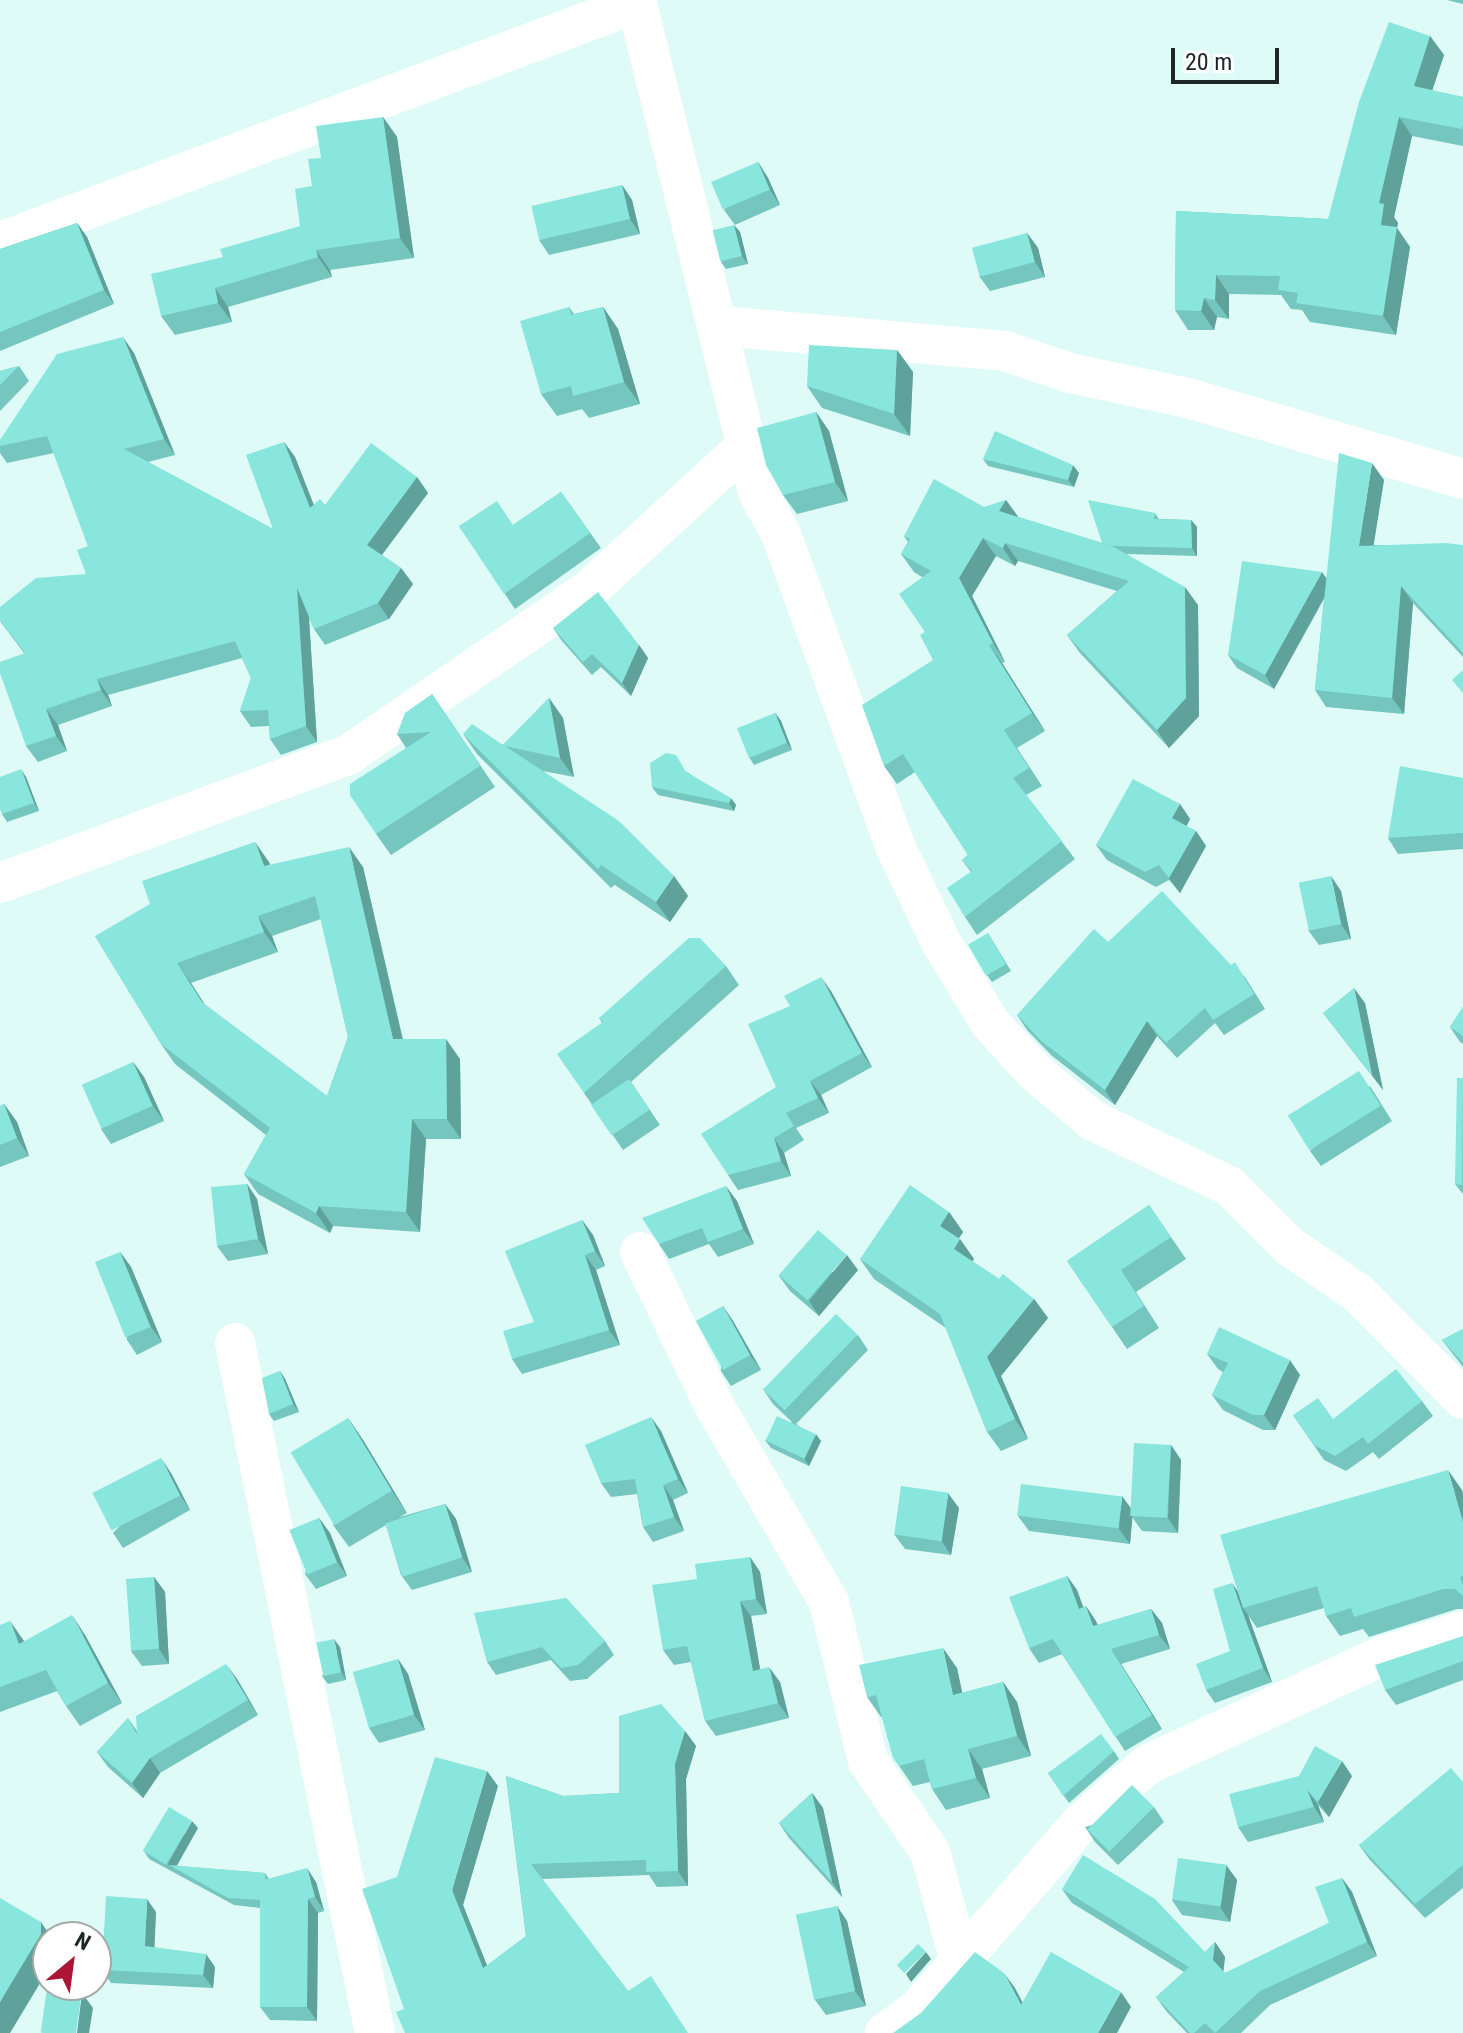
<!DOCTYPE html>
<html>
<head>
<meta charset="utf-8">
<style>
  body { margin:0 }
  #map { position:relative; width:1463px; height:2033px; overflow:hidden; background:#dffbf7; font-family:"Roboto Condensed",sans-serif }
  div>[style] { position:absolute }
  [style*='--x'] { left:calc(var(--x)*1px); top:calc(var(--y)*1px); width:calc(var(--w)*1px); rotate:calc(var(--a)*1deg) }
  .street>* { height:40px; margin:-20px; padding:0 20px; transform-origin:20px; border-radius:20px; background:#fff }
  .wall>* { inset:0; background:#75c6be }
  .shaded-wall>* { inset:0; background:#5fa19b }
  .building>* { inset:0; background:#88e6dd; transform-origin:0 0 }
  span { translate:-50% -50%; white-space:nowrap; text-align:center; line-height:1.15; -webkit-text-stroke:6px #fff; paint-order:stroke }
  .north { position:absolute; left:32px; top:1921px; width:80px; height:80px; box-sizing:border-box; background:#fff; border:2px solid #a5a9a8; border-radius:50%; rotate:29deg; font-size:22px; font-weight:700; line-height:32px; text-align:center; color:#1d2726 }
  .north::after { content:''; display:block; margin:auto; width:28px; height:36px; background:#ac1634; clip-path:polygon(50% 0,100% 100%,50% 72%,0 100%) }
  .scale { position:absolute; left:1171px; top:48px; width:108px; height:36px; box-sizing:border-box; border:4px solid #1d2726; border-top:0; padding-left:10px; font-size:24px; line-height:28px; white-space:nowrap; color:#1d2726; -webkit-text-stroke:6px #fff; paint-order:stroke }
</style>
</head>
<body>
<div id="map">
  <div class="street">
    <i style="--x:636;--y:0;--w:507;--a:76.07"></i>
    <i style="--x:758;--y:492;--w:48;--a:61.3"></i>
    <i style="--x:781;--y:534;--w:332;--a:69.9"></i>
    <i style="--x:895;--y:846;--w:106;--a:64.4"></i>
    <i style="--x:941;--y:942;--w:95;--a:58.8"></i>
    <i style="--x:990;--y:1023;--w:67;--a:47.4"></i>
    <i style="--x:1035;--y:1072;--w:75;--a:40.1"></i>
    <i style="--x:1092;--y:1120;--w:152;--a:25.7"></i>
    <i style="--x:1229;--y:1186;--w:85;--a:45"></i>
    <i style="--x:1289;--y:1246;--w:83;--a:34.3"></i>
    <i style="--x:1358;--y:1293;--w:149;--a:45.3"></i>
    <i style="--x:0;--y:242;--w:680;--a:-20.57"></i>
    <i style="--x:721;--y:326;--w:285;--a:5"></i>
    <i style="--x:1005;--y:351;--w:69;--a:18.7"></i>
    <i style="--x:1070;--y:373;--w:121;--a:12"></i>
    <i style="--x:1188;--y:398;--w:287;--a:16.4"></i>
    <i style="--x:0;--y:883;--w:371;--a:-20.2"></i>
    <i style="--x:348;--y:755;--w:292;--a:-34.4"></i>
    <i style="--x:589;--y:590;--w:210;--a:-42.5"></i>
    <i style="--x:640;--y:1252;--w:172;--a:64.2"></i>
    <i style="--x:715;--y:1407;--w:226;--a:59.7"></i>
    <i style="--x:829;--y:1602;--w:164;--a:76.2"></i>
    <i style="--x:868;--y:1761;--w:110;--a:55.7"></i>
    <i style="--x:930;--y:1852;--w:114;--a:74.7"></i>
    <i style="--x:235;--y:1343;--w:704;--a:78.53"></i>
    <i style="--x:885;--y:2033;--w:41;--a:-36"></i>
    <i style="--x:918;--y:2009;--w:246;--a:-48.8"></i>
    <i style="--x:1080;--y:1824;--w:89;--a:-41.4"></i>
    <i style="--x:1147;--y:1765;--w:259;--a:-24.9"></i>
    <i style="--x:1382;--y:1656;--w:85;--a:-17.2"></i>
  </div>
  <div class="wall">
    <i style="clip-path:polygon(1447px 0,1463px 0,1463px 4px)"></i>
    <i style="clip-path:polygon(1430px 36px,1444px 55px,1432px 91px,1463px 97px,1463px 146px,1412px 136px,1394px 217px,1398px 223px,1397px 228px,1410px 247px,1396px 335px,1310px 322px,1302px 310px,1291px 309px,1281px 295px,1229px 294px,1229px 319px,1217px 317px,1214px 330px,1188px 330px,1175px 310px,1176px 211px,1328px 219px)"></i>
    <i style="clip-path:polygon(383px 117px,397px 137px,414px 258px,330px 270px,332px 277px,228px 307px,232px 322px,175px 335px,161px 316px,300px 226px,321px 158px)"></i>
    <i style="clip-path:polygon(758px 162px,768px 178px,780px 205px,735px 225px,724px 210px)"></i>
    <i style="clip-path:polygon(622px 185px,632px 200px,640px 234px,549px 255px,539px 240px)"></i>
    <i style="clip-path:polygon(77px 223px,87px 237px,114px 304px,0 351px,0 249px)"></i>
    <i style="clip-path:polygon(734px 225px,740px 232px,748px 264px,726px 269px,721px 262px)"></i>
    <i style="clip-path:polygon(1027px 233px,1038px 248px,1045px 277px,990px 291px,979px 276px)"></i>
    <i style="clip-path:polygon(569px 307px,574px 314px,603px 307px,618px 329px,640px 404px,589px 418px,582px 409px,557px 416px,541px 394px)"></i>
    <i style="clip-path:polygon(897px 350px,913px 372px,910px 436px,822px 408px,807px 386px)"></i>
    <i style="clip-path:polygon(134px 353px,175px 455px,148px 462px,273px 529px,284px 442px,295px 457px,314px 505px,325px 505px,417px 477px,428px 493px,382px 555px,401px 568px,413px 584px,389px 619px,325px 645px,314px 629px,309px 618px,317px 742px,281px 755px,270px 739px,269px 726px,251px 727px,240px 711px,251px 678px,242px 658px,108px 695px,112px 706px,58px 725px,67px 751px,38px 762px,26px 746px,24px 653px,0 621px,86px 574px,88px 546px,54px 453px,7px 463px,0 453px,0 440px)"></i>
    <i style="clip-path:polygon(19px 366px,29px 381px,0 411px,0 371px)"></i>
    <i style="clip-path:polygon(816px 412px,829px 431px,848px 501px,797px 514px,783px 495px)"></i>
    <i style="clip-path:polygon(983px 459px,1079px 473px,1074px 487px,988px 466px)"></i>
    <i style="clip-path:polygon(1384px 480px,1373px 545px,1463px 545px,1463px 657px,1413px 603px,1404px 714px,1326px 707px,1315px 690px,1324px 599px,1274px 689px,1237px 668px,1228px 655px,1326px 578px)"></i>
    <i style="clip-path:polygon(561px 492px,601px 548px,515px 609px,459px 526px,513px 525px)"></i>
    <i style="clip-path:polygon(1006px 500px,1018px 517px,1102px 543px,1155px 513px,1159px 519px,1191px 520px,1197px 527px,1197px 556px,1127px 554px,1198px 605px,1199px 716px,1169px 748px,1080px 653px,1067px 635px,1117px 591px,1018px 561px,1015px 566px,996px 556px,972px 596px,1005px 662px,1002px 663px,1045px 731px,1017px 748px,1042px 786px,1026px 795px,1075px 859px,977px 935px,965px 917px,971px 872px,962px 860px,968px 855px,915px 772px,897px 784px,884px 766px,933px 660px,925px 632px,922px 577px,914px 572px,901px 554px,908px 542px,904px 536px)"></i>
    <i style="clip-path:polygon(553px 628px,639px 645px,648px 658px,631px 696px,601px 667px,592px 675px,562px 641px)"></i>
    <i style="clip-path:polygon(432px 694px,495px 787px,391px 855px,376px 834px,406px 748px,397px 734px)"></i>
    <i style="clip-path:polygon(549px 698px,563px 718px,574px 777px,543px 771px,674px 876px,688px 896px,670px 922px,615px 885px,611px 888px,477px 754px,463px 734px,503px 745px)"></i>
    <i style="clip-path:polygon(775px 713px,781px 721px,792px 750px,754px 765px,749px 757px)"></i>
    <i style="clip-path:polygon(687px 772px,736px 805px,734px 811px,658px 795px,652px 787px)"></i>
    <i style="clip-path:polygon(26px 777px,39px 811px,7px 822px,2px 814px)"></i>
    <i style="clip-path:polygon(1463px 778px,1463px 849px,1398px 854px,1388px 838px)"></i>
    <i style="clip-path:polygon(1180px 804px,1190px 819px,1186px 826px,1196px 831px,1206px 846px,1180px 893px,1169px 880px,1156px 887px,1107px 860px,1096px 845px)"></i>
    <i style="clip-path:polygon(evenodd,269px 862px,270px 865px,363px 867px,403px 1039px,460px 1059px,461px 1139px,426px 1139px,420px 1232px,333px 1226px,330px 1233px,258px 1194px,244px 1174px,266px 1135px,175px 1064px,161px 1044px,95px 936px,269px 862px,321px 919px,348px 1037px,327px 1096px,205px 1005px,191px 983px,278px 952px,272px 936px,321px 919px)"></i>
    <i style="clip-path:polygon(1341px 891px,1351px 939px,1319px 945px,1308px 930px)"></i>
    <i style="clip-path:polygon(988px 933px,1011px 971px,992px 982px,987px 975px)"></i>
    <i style="clip-path:polygon(1108px 942px,1231px 965px,1245px 977px,1265px 1009px,1224px 1035px,1215px 1023px,1177px 1058px,1157px 1036px,1115px 1105px,1051px 1055px,1027px 1030px,1017px 1015px)"></i>
    <i style="clip-path:polygon(726px 966px,739px 985px,631px 1082px,660px 1125px,623px 1150px,584px 1093px,602px 1023px,599px 1018px)"></i>
    <i style="clip-path:polygon(831px 991px,872px 1067px,821px 1095px,829px 1113px,796px 1128px,804px 1140px,784px 1153px,791px 1176px,738px 1190px,728px 1175px,776px 1087px)"></i>
    <i style="clip-path:polygon(1365px 1003px,1383px 1090px,1323px 1013px)"></i>
    <i style="clip-path:polygon(1463px 1007px,1463px 1044px,1460px 1042px,1450px 1027px)"></i>
    <i style="clip-path:polygon(133px 1062px,144px 1077px,164px 1121px,111px 1144px,101px 1129px)"></i>
    <i style="clip-path:polygon(1463px 1078px,1463px 1194px,1455px 1184px)"></i>
    <i style="clip-path:polygon(1370px 1086px,1392px 1121px,1321px 1166px,1310px 1151px)"></i>
    <i style="clip-path:polygon(4px 1104px,17px 1122px,29px 1156px,0 1167px,0 1106px)"></i>
    <i style="clip-path:polygon(247px 1184px,257px 1199px,268px 1254px,228px 1261px,217px 1246px)"></i>
    <i style="clip-path:polygon(737px 1201px,754px 1244px,718px 1257px,709px 1244px,669px 1259px,659px 1244px)"></i>
    <i style="clip-path:polygon(1149px 1205px,1186px 1259px,1136px 1292px,1159px 1328px,1127px 1349px,1067px 1261px)"></i>
    <i style="clip-path:polygon(949px 1212px,963px 1232px,959px 1238px,974px 1259px,972px 1261px,999px 1279px,1034px 1299px,1048px 1318px,1001px 1376px,1028px 1439px,1001px 1451px,987px 1432px,946px 1328px,874px 1279px,860px 1259px)"></i>
    <i style="clip-path:polygon(582px 1220px,593px 1235px,605px 1266px,596px 1270px,620px 1345px,522px 1374px,512px 1359px,534px 1322px)"></i>
    <i style="clip-path:polygon(120px 1252px,131px 1267px,162px 1342px,137px 1355px,127px 1340px)"></i>
    <i style="clip-path:polygon(858px 1270px,819px 1316px,790px 1291px,779px 1276px)"></i>
    <i style="clip-path:polygon(723px 1306px,733px 1321px,761px 1370px,731px 1386px,721px 1371px)"></i>
    <i style="clip-path:polygon(1463px 1329px,1463px 1367px,1442px 1340px)"></i>
    <i style="clip-path:polygon(858px 1335px,868px 1350px,796px 1424px,821px 1441px,809px 1466px,771px 1448px,765px 1440px,792px 1422px,773px 1404px,763px 1389px)"></i>
    <i style="clip-path:polygon(1207px 1354px,1300px 1375px,1275px 1430px,1263px 1430px,1223px 1410px,1212px 1395px,1223px 1372px,1218px 1369px)"></i>
    <i style="clip-path:polygon(280px 1371px,285px 1379px,299px 1412px,274px 1421px,269px 1414px)"></i>
    <i style="clip-path:polygon(1422px 1401px,1433px 1416px,1379px 1459px,1373px 1452px,1346px 1471px,1324px 1460px,1293px 1415px,1333px 1419px)"></i>
    <i style="clip-path:polygon(348px 1418px,363px 1440px,407px 1513px,400px 1517px,445px 1504px,456px 1519px,472px 1572px,412px 1590px,401px 1575px,386px 1525px,349px 1547px,333px 1525px)"></i>
    <i style="clip-path:polygon(661px 1431px,688px 1493px,673px 1500px,684px 1531px,653px 1542px,643px 1527px,637px 1494px,611px 1497px,601px 1483px)"></i>
    <i style="clip-path:polygon(1171px 1445px,1181px 1460px,1178px 1533px,1142px 1531px,1132px 1517px,1130px 1544px,1029px 1531px,1018px 1516px,1131px 1509px)"></i>
    <i style="clip-path:polygon(171px 1473px,190px 1510px,123px 1548px,113px 1533px)"></i>
    <i style="clip-path:polygon(1462px 1490px,1463px 1494px,1463px 1609px,1457px 1609px,1369px 1637px,1363px 1629px,1340px 1636px,1326px 1616px,1324px 1608px,1257px 1628px,1248px 1615px,1272px 1682px,1215px 1703px,1206px 1690px,1230px 1651px,1238px 1592px)"></i>
    <i style="clip-path:polygon(959px 1508px,951px 1555px,905px 1549px,894px 1534px)"></i>
    <i style="clip-path:polygon(319px 1518px,330px 1533px,347px 1576px,316px 1589px,305px 1574px)"></i>
    <i style="clip-path:polygon(750px 1557px,760px 1572px,767px 1614px,751px 1616px,760px 1669px,780px 1682px,789px 1718px,716px 1736px,705px 1721px,691px 1662px,674px 1665px,663px 1650px,697px 1579px)"></i>
    <i style="clip-path:polygon(1067px 1576px,1077px 1590px,1083px 1607px,1086px 1606px,1098px 1625px,1151px 1609px,1162px 1623px,1170px 1649px,1121px 1664px,1162px 1729px,1125px 1751px,1062px 1654px,1039px 1663px,1029px 1648px)"></i>
    <i style="clip-path:polygon(154px 1577px,165px 1592px,169px 1664px,142px 1666px,131px 1651px)"></i>
    <i style="clip-path:polygon(566px 1598px,605px 1641px,614px 1655px,587px 1679px,570px 1681px,551px 1660px,496px 1675px,487px 1662px)"></i>
    <i style="clip-path:polygon(0 1625px,24px 1641px,85px 1635px,122px 1703px,80px 1726px,66px 1706px,57px 1691px,0 1712px)"></i>
    <i style="clip-path:polygon(1463px 1636px,1463px 1680px,1396px 1705px,1385px 1690px)"></i>
    <i style="clip-path:polygon(340px 1647px,346px 1680px,328px 1684px,322px 1676px)"></i>
    <i style="clip-path:polygon(398px 1659px,408px 1674px,425px 1730px,379px 1743px,369px 1728px)"></i>
    <i style="clip-path:polygon(957px 1668px,962px 1693px,1003px 1682px,1017px 1702px,1031px 1756px,982px 1769px,990px 1798px,946px 1810px,932px 1789px,930px 1782px,913px 1786px,893px 1757px,882px 1717px,881px 1717px,867px 1697px)"></i>
    <i style="clip-path:polygon(237px 1679px,258px 1715px,160px 1773px,143px 1798px,108px 1767px,97px 1752px,128px 1718px,137px 1731px)"></i>
    <i style="clip-path:polygon(685px 1731px,696px 1746px,686px 1779px,688px 1886px,657px 1887px,649px 1875px,542px 1879px,628px 1991px,661px 1991px,404px 2009px,498px 1786px,463px 1905px,487px 1966px,526px 1936px,506px 1776px,563px 1796px,619px 1793px)"></i>
    <i style="clip-path:polygon(1114px 1751px,1119px 1759px,1069px 1803px,1048px 1773px)"></i>
    <i style="clip-path:polygon(1299px 1776px,1352px 1776px,1329px 1817px,1318px 1805px,1324px 1822px,1248px 1842px,1238px 1827px)"></i>
    <i style="clip-path:polygon(1463px 1782px,1463px 1888px,1425px 1918px,1370px 1860px,1359px 1845px)"></i>
    <i style="clip-path:polygon(812px 1793px,823px 1808px,842px 1897px,789px 1838px,779px 1823px)"></i>
    <i style="clip-path:polygon(1154px 1807px,1164px 1822px,1118px 1865px,1095px 1842px,1085px 1827px)"></i>
    <i style="clip-path:polygon(198px 1828px,177px 1866px,265px 1873px,269px 1879px,316px 1882px,324px 1911px,318px 1913px,317px 2021px,270px 2020px,260px 2007px,260px 1908px,234px 1905px,149px 1859px,144px 1851px)"></i>
    <i style="clip-path:polygon(1226px 1865px,1237px 1880px,1230px 1922px,1182px 1915px,1172px 1900px)"></i>
    <i style="clip-path:polygon(1342px 1878px,1352px 1892px,1377px 1956px,1270px 2005px,1241px 2033px,1187px 2033px,1167px 2012px,1156px 1997px,1184px 1972px,1072px 1903px,1062px 1889px,1205px 1952px,1215px 1942px,1225px 1957px,1223px 1972px,1225px 1973px,1329px 1923px)"></i>
    <i style="clip-path:polygon(156px 1912px,154px 1947px,215px 1967px,213px 1988px,111px 1983px,102px 1970px)"></i>
    <i style="clip-path:polygon(847px 1921px,866px 2006px,826px 2015px,815px 2000px)"></i>
  </div>
  <div class="shaded-wall">
    <i style="clip-path:polygon(1430px 36px,1444px 55px,1427px 106px,1414px 86px)"></i>
    <i style="clip-path:polygon(383px 117px,397px 137px,414px 258px,400px 238px)"></i>
    <i style="clip-path:polygon(1399px 117px,1412px 136px,1394px 217px,1398px 223px,1397px 228px,1410px 247px,1396px 335px,1383px 316px,1381px 225px,1379px 203px)"></i>
    <i style="clip-path:polygon(758px 162px,768px 178px,780px 205px,770px 190px)"></i>
    <i style="clip-path:polygon(622px 185px,632px 200px,640px 234px,630px 219px)"></i>
    <i style="clip-path:polygon(77px 223px,87px 237px,114px 304px,104px 290px)"></i>
    <i style="clip-path:polygon(734px 225px,740px 232px,748px 264px,742px 256px)"></i>
    <i style="clip-path:polygon(1027px 233px,1038px 248px,1045px 277px,1035px 262px)"></i>
    <i style="clip-path:polygon(316px 250px,330px 270px,332px 277px,318px 257px)"></i>
    <i style="clip-path:polygon(1216px 275px,1229px 294px,1229px 319px,1215px 300px)"></i>
    <i style="clip-path:polygon(215px 288px,228px 307px,232px 322px,218px 303px)"></i>
    <i style="clip-path:polygon(1204px 298px,1217px 317px,1214px 330px,1201px 311px)"></i>
    <i style="clip-path:polygon(603px 307px,618px 329px,640px 404px,624px 382px)"></i>
    <i style="clip-path:polygon(123px 337px,134px 353px,175px 455px,164px 439px)"></i>
    <i style="clip-path:polygon(897px 350px,913px 372px,910px 436px,894px 414px)"></i>
    <i style="clip-path:polygon(816px 412px,829px 431px,848px 501px,835px 482px)"></i>
    <i style="clip-path:polygon(284px 442px,295px 457px,321px 524px,310px 508px)"></i>
    <i style="clip-path:polygon(1372px 463px,1384px 480px,1371px 562px,1359px 546px)"></i>
    <i style="clip-path:polygon(1073px 465px,1079px 473px,1074px 487px,1068px 480px)"></i>
    <i style="clip-path:polygon(417px 477px,428px 493px,378px 560px,367px 545px)"></i>
    <i style="clip-path:polygon(1006px 500px,1019px 518px,999px 511px)"></i>
    <i style="clip-path:polygon(1191px 520px,1197px 527px,1197px 556px,1192px 548px)"></i>
    <i style="clip-path:polygon(983px 538px,996px 556px,972px 596px,1005px 662px,993px 643px,959px 578px)"></i>
    <i style="clip-path:polygon(1005px 543px,1018px 561px,1015px 566px,1003px 548px)"></i>
    <i style="clip-path:polygon(401px 568px,413px 584px,389px 619px,378px 603px)"></i>
    <i style="clip-path:polygon(1322px 572px,1331px 585px,1274px 689px,1265px 675px)"></i>
    <i style="clip-path:polygon(1401px 586px,1413px 603px,1404px 714px,1392px 698px)"></i>
    <i style="clip-path:polygon(1185px 587px,1198px 605px,1199px 716px,1169px 748px,1157px 730px)"></i>
    <i style="clip-path:polygon(297px 588px,308px 604px,317px 742px,306px 726px)"></i>
    <i style="clip-path:polygon(639px 645px,648px 658px,631px 696px,622px 683px)"></i>
    <i style="clip-path:polygon(989px 645px,1002px 663px,1045px 731px,1032px 713px)"></i>
    <i style="clip-path:polygon(97px 679px,108px 695px,112px 706px,101px 690px)"></i>
    <i style="clip-path:polygon(549px 698px,563px 718px,574px 777px,560px 758px)"></i>
    <i style="clip-path:polygon(46px 709px,58px 725px,67px 751px,56px 736px)"></i>
    <i style="clip-path:polygon(775px 713px,781px 721px,792px 750px,787px 743px)"></i>
    <i style="clip-path:polygon(21px 769px,26px 777px,39px 811px,34px 803px)"></i>
    <i style="clip-path:polygon(731px 798px,736px 805px,734px 811px,729px 803px)"></i>
    <i style="clip-path:polygon(1180px 804px,1190px 819px,1183px 833px,1172px 818px)"></i>
    <i style="clip-path:polygon(1196px 831px,1206px 846px,1180px 893px,1169px 878px)"></i>
    <i style="clip-path:polygon(255px 842px,269px 862px,278px 886px,264px 866px)"></i>
    <i style="clip-path:polygon(349px 847px,363px 867px,407px 1059px,393px 1039px)"></i>
    <i style="clip-path:polygon(674px 876px,688px 896px,670px 922px,656px 902px)"></i>
    <i style="clip-path:polygon(1331px 876px,1341px 891px,1351px 939px,1341px 924px)"></i>
    <i style="clip-path:polygon(258px 916px,272px 936px,278px 952px,264px 932px)"></i>
    <i style="clip-path:polygon(177px 963px,191px 983px,216px 1022px,202px 1002px)"></i>
    <i style="clip-path:polygon(821px 977px,831px 991px,872px 1067px,862px 1053px)"></i>
    <i style="clip-path:polygon(1354px 988px,1365px 1003px,1383px 1090px,1372px 1075px)"></i>
    <i style="clip-path:polygon(1147px 1021px,1157px 1036px,1115px 1105px,1105px 1090px)"></i>
    <i style="clip-path:polygon(446px 1039px,460px 1059px,461px 1139px,447px 1119px)"></i>
    <i style="clip-path:polygon(133px 1062px,144px 1077px,164px 1121px,153px 1106px)"></i>
    <i style="clip-path:polygon(810px 1081px,821px 1095px,829px 1113px,818px 1098px)"></i>
    <i style="clip-path:polygon(4px 1104px,17px 1122px,29px 1156px,17px 1138px)"></i>
    <i style="clip-path:polygon(412px 1119px,426px 1139px,420px 1232px,406px 1212px)"></i>
    <i style="clip-path:polygon(774px 1138px,784px 1153px,791px 1176px,781px 1161px)"></i>
    <i style="clip-path:polygon(247px 1184px,257px 1199px,268px 1254px,258px 1239px)"></i>
    <i style="clip-path:polygon(726px 1186px,737px 1201px,754px 1244px,743px 1229px)"></i>
    <i style="clip-path:polygon(319px 1206px,333px 1226px,330px 1233px,316px 1213px)"></i>
    <i style="clip-path:polygon(949px 1212px,963px 1232px,954px 1245px,940px 1226px)"></i>
    <i style="clip-path:polygon(582px 1220px,593px 1235px,605px 1266px,595px 1251px)"></i>
    <i style="clip-path:polygon(960px 1239px,974px 1259px,968px 1268px,954px 1249px)"></i>
    <i style="clip-path:polygon(120px 1252px,131px 1267px,162px 1342px,151px 1327px)"></i>
    <i style="clip-path:polygon(585px 1255px,596px 1270px,620px 1345px,609px 1330px)"></i>
    <i style="clip-path:polygon(847px 1255px,858px 1270px,819px 1316px,809px 1301px)"></i>
    <i style="clip-path:polygon(1034px 1299px,1048px 1318px,1001px 1376px,1028px 1439px,1015px 1419px,987px 1357px)"></i>
    <i style="clip-path:polygon(723px 1306px,733px 1321px,761px 1370px,750px 1355px)"></i>
    <i style="clip-path:polygon(1290px 1360px,1300px 1375px,1275px 1430px,1264px 1415px)"></i>
    <i style="clip-path:polygon(280px 1371px,285px 1379px,299px 1412px,293px 1404px)"></i>
    <i style="clip-path:polygon(651px 1417px,661px 1431px,688px 1493px,678px 1479px)"></i>
    <i style="clip-path:polygon(348px 1418px,363px 1440px,407px 1513px,392px 1491px)"></i>
    <i style="clip-path:polygon(816px 1434px,821px 1441px,809px 1466px,804px 1458px)"></i>
    <i style="clip-path:polygon(1171px 1445px,1181px 1460px,1178px 1533px,1168px 1518px)"></i>
    <i style="clip-path:polygon(161px 1458px,171px 1473px,190px 1510px,180px 1495px)"></i>
    <i style="clip-path:polygon(1448px 1470px,1462px 1490px,1463px 1494px,1463px 1522px)"></i>
    <i style="clip-path:polygon(663px 1485px,673px 1500px,684px 1531px,674px 1517px)"></i>
    <i style="clip-path:polygon(948px 1493px,959px 1508px,951px 1555px,941px 1540px)"></i>
    <i style="clip-path:polygon(1122px 1496px,1133px 1511px,1130px 1544px,1119px 1529px)"></i>
    <i style="clip-path:polygon(445px 1504px,456px 1519px,472px 1572px,462px 1557px)"></i>
    <i style="clip-path:polygon(319px 1518px,330px 1533px,347px 1576px,337px 1562px)"></i>
    <i style="clip-path:polygon(750px 1557px,760px 1572px,767px 1614px,756px 1599px)"></i>
    <i style="clip-path:polygon(1067px 1576px,1077px 1590px,1089px 1623px,1079px 1609px)"></i>
    <i style="clip-path:polygon(154px 1577px,165px 1592px,169px 1664px,159px 1649px)"></i>
    <i style="clip-path:polygon(1232px 1583px,1241px 1596px,1243px 1608px,1248px 1615px,1272px 1682px,1263px 1668px)"></i>
    <i style="clip-path:polygon(740px 1601px,751px 1616px,763px 1686px,753px 1671px)"></i>
    <i style="clip-path:polygon(1086px 1606px,1096px 1621px,1103px 1641px,1093px 1626px)"></i>
    <i style="clip-path:polygon(1151px 1609px,1162px 1623px,1170px 1649px,1159px 1635px)"></i>
    <i style="clip-path:polygon(72px 1615px,85px 1635px,122px 1703px,108px 1683px)"></i>
    <i style="clip-path:polygon(10px 1621px,24px 1641px,19px 1644px)"></i>
    <i style="clip-path:polygon(334px 1639px,340px 1647px,346px 1680px,341px 1672px)"></i>
    <i style="clip-path:polygon(943px 1648px,957px 1668px,967px 1715px,953px 1695px)"></i>
    <i style="clip-path:polygon(1111px 1649px,1121px 1664px,1162px 1729px,1152px 1715px)"></i>
    <i style="clip-path:polygon(398px 1659px,408px 1674px,425px 1730px,414px 1715px)"></i>
    <i style="clip-path:polygon(226px 1664px,237px 1679px,258px 1715px,248px 1700px)"></i>
    <i style="clip-path:polygon(769px 1667px,780px 1682px,789px 1718px,778px 1703px)"></i>
    <i style="clip-path:polygon(1003px 1682px,1017px 1702px,1031px 1756px,1017px 1736px)"></i>
    <i style="clip-path:polygon(685px 1731px,696px 1746px,686px 1779px,688px 1886px,678px 1871px,675px 1764px)"></i>
    <i style="clip-path:polygon(968px 1749px,982px 1769px,990px 1798px,976px 1778px)"></i>
    <i style="clip-path:polygon(150px 1758px,160px 1773px,143px 1798px,132px 1783px)"></i>
    <i style="clip-path:polygon(1342px 1761px,1352px 1776px,1329px 1817px,1318px 1802px)"></i>
    <i style="clip-path:polygon(487px 1771px,498px 1786px,463px 1905px,494px 1983px,483px 1968px,452px 1890px)"></i>
    <i style="clip-path:polygon(1307px 1790px,1318px 1805px,1324px 1822px,1314px 1807px)"></i>
    <i style="clip-path:polygon(812px 1793px,823px 1808px,842px 1897px,832px 1882px)"></i>
    <i style="clip-path:polygon(192px 1821px,198px 1828px,175px 1868px,169px 1865px,173px 1872px,168px 1864px)"></i>
    <i style="clip-path:polygon(1226px 1865px,1237px 1880px,1230px 1922px,1220px 1907px)"></i>
    <i style="clip-path:polygon(307px 1868px,316px 1882px,324px 1911px,315px 1897px)"></i>
    <i style="clip-path:polygon(1342px 1878px,1352px 1892px,1377px 1956px,1367px 1942px)"></i>
    <i style="clip-path:polygon(147px 1899px,156px 1912px,154px 1959px,145px 1946px)"></i>
    <i style="clip-path:polygon(308px 1899px,318px 1913px,317px 2021px,307px 2007px)"></i>
    <i style="clip-path:polygon(837px 1906px,847px 1921px,866px 2006px,855px 1991px)"></i>
    <i style="clip-path:polygon(41px 1922px,51px 1937px,48px 1937px,48px 1970px,10px 2033px,0 2033px,0 2002px)"></i>
    <i style="clip-path:polygon(1215px 1942px,1225px 1957px,1223px 1975px,1213px 1960px)"></i>
    <i style="clip-path:polygon(926px 1952px,931px 1959px,911px 1982px,906px 1974px)"></i>
    <i style="clip-path:polygon(206px 1954px,215px 1967px,213px 1988px,203px 1975px)"></i>
    <i style="clip-path:polygon(1004px 1973px,1015px 1988px,1032px 2020px,1021px 2005px)"></i>
    <i style="clip-path:polygon(1121px 1992px,1131px 2007px,1117px 2033px,1098px 2033px)"></i>
    <i style="clip-path:polygon(82px 1993px,93px 2008px,89px 2033px,77px 2033px)"></i>
  </div>
  <div class="building">
    <i style="clip-path:polygon(1389px 22px,1430px 36px,1414px 86px,1463px 97px,1463px 124px,1462px 129px,1399px 117px,1379px 203px,1384px 204px,1381px 225px,1397px 227px,1383px 316px,1296px 303px,1298px 293px,1278px 290px,1280px 276px,1216px 275px,1215px 300px,1204px 298px,1201px 311px,1175px 310px,1176px 211px,1328px 219px,1359px 102px)"></i>
    <i style="clip-path:polygon(383px 117px,400px 238px,316px 250px,318px 257px,215px 288px,218px 303px,161px 316px,151px 274px,223px 257px,220px 249px,300px 226px,295px 189px,312px 186px,308px 159px,321px 158px,316px 126px)"></i>
    <i style="left:758px;top:162px;width:30px;height:51px;rotate:67deg"></i>
    <i style="left:622px;top:185px;width:35px;height:93px;rotate:77deg"></i>
    <i style="clip-path:polygon(77px 223px,104px 290px,0 332px,0 249px)"></i>
    <i style="left:734px;top:225px;width:32px;height:22px;rotate:76deg"></i>
    <i style="left:1027px;top:233px;width:30px;height:57px;rotate:75deg"></i>
    <i style="clip-path:polygon(569px 307px,571px 315px,603px 307px,624px 382px,573px 396px,571px 386px,541px 394px,520px 321px)"></i>
    <i style="clip-path:polygon(123px 337px,164px 439px,124px 449px,273px 529px,246px 455px,284px 442px,310px 508px,320px 499px,325px 505px,371px 443px,417px 477px,367px 545px,401px 568px,378px 603px,314px 629px,297px 588px,306px 726px,270px 739px,268px 710px,240px 711px,251px 678px,235px 641px,97px 679px,101px 690px,46px 709px,56px 736px,26px 746px,0 673px,0 662px,25px 653px,0 620px,0 607px,36px 578px,86px 574px,77px 550px,88px 546px,47px 436px,0 446px,0 440px,57px 354px)"></i>
    <i style="clip-path:polygon(809px 345px,897px 350px,894px 414px,807px 386px)"></i>
    <i style="clip-path:polygon(19px 366px,0 385px,0 371px)"></i>
    <i style="clip-path:polygon(816px 412px,835px 482px,783px 495px,766px 465px,757px 428px)"></i>
    <i style="clip-path:polygon(995px 431px,1073px 465px,1068px 480px,983px 459px)"></i>
    <i style="clip-path:polygon(1339px 453px,1372px 463px,1359px 546px,1446px 543px,1463px 545px,1463px 653px,1401px 586px,1392px 698px,1315px 690px)"></i>
    <i style="clip-path:polygon(934px 479px,984px 507px,1006px 500px,999px 511px,1112px 546px,1185px 587px,1186px 698px,1157px 730px,1067px 635px,1129px 581px,1005px 543px,1003px 548px,983px 538px,959px 578px,993px 643px,989px 645px,1032px 713px,1004px 730px,1029px 768px,1013px 778px,1062px 841px,965px 917px,947px 888px,972px 871px,962px 860px,968px 855px,903px 754px,884px 766px,862px 705px,933px 660px,920px 635px,925px 632px,899px 594px,931px 571px,901px 554px,910px 539px,904px 536px)"></i>
    <i style="clip-path:polygon(561px 492px,590px 533px,504px 594px,459px 526px,497px 501px,513px 525px)"></i>
    <i style="clip-path:polygon(1088px 500px,1155px 513px,1154px 519px,1191px 520px,1192px 548px,1113px 546px,1102px 543px)"></i>
    <i style="clip-path:polygon(1242px 561px,1322px 572px,1265px 675px,1228px 655px)"></i>
    <i style="clip-path:polygon(598px 592px,639px 645px,622px 683px,592px 654px,583px 662px,553px 628px)"></i>
    <i style="clip-path:polygon(1463px 670px,1463px 693px,1452px 680px)"></i>
    <i style="clip-path:polygon(432px 694px,480px 766px,376px 834px,350px 795px,350px 784px,431px 732px,397px 734px,405px 713px)"></i>
    <i style="clip-path:polygon(549px 698px,560px 758px,505px 746px,619px 821px,674px 876px,656px 902px,601px 865px,598px 869px,463px 734px,472px 724px,503px 745px)"></i>
    <i style="left:775px;top:713px;width:32px;height:41px;rotate:68deg"></i>
    <i style="clip-path:polygon(666px 753px,676px 755px,686px 772px,731px 798px,729px 803px,652px 787px,650px 763px)"></i>
    <i style="clip-path:polygon(1400px 766px,1463px 778px,1463px 833px,1388px 838px)"></i>
    <i style="clip-path:polygon(21px 769px,34px 803px,2px 814px,0 809px,0 777px)"></i>
    <i style="clip-path:polygon(1133px 779px,1180px 804px,1172px 818px,1196px 831px,1169px 878px,1159px 865px,1145px 872px,1096px 845px)"></i>
    <i style="clip-path:polygon(evenodd,255px 842px,264px 866px,349px 847px,393px 1039px,446px 1039px,447px 1119px,412px 1119px,406px 1212px,319px 1206px,316px 1213px,244px 1174px,270px 1128px,161px 1044px,95px 936px,150px 904px,142px 881px,255px 842px,315px 896px,348px 1037px,327px 1096px,202px 1002px,177px 963px,264px 932px,258px 916px,315px 896px)"></i>
    <i style="left:1331px;top:876px;width:49px;height:33px;rotate:78deg"></i>
    <i style="clip-path:polygon(1162px 891px,1231px 965px,1235px 962px,1254px 994px,1213px 1020px,1205px 1008px,1166px 1043px,1147px 1021px,1105px 1090px,1040px 1040px,1017px 1015px,1094px 929px,1108px 942px)"></i>
    <i style="left:988px;top:933px;width:36px;height:23px;rotate:60deg"></i>
    <i style="clip-path:polygon(689px 938px,700px 938px,726px 966px,584px 1093px,557px 1054px,603px 1022px,599px 1018px)"></i>
    <i style="clip-path:polygon(821px 977px,862px 1053px,810px 1081px,818px 1098px,786px 1113px,794px 1126px,774px 1138px,781px 1161px,728px 1175px,701px 1134px,776px 1087px,748px 1024px,790px 1006px,784px 996px)"></i>
    <i style="clip-path:polygon(1354px 988px,1359px 1011px,1372px 1075px,1323px 1013px)"></i>
    <i style="clip-path:polygon(1463px 1007px,1463px 1036px,1450px 1027px)"></i>
    <i style="left:133px;top:1062px;width:48px;height:56px;rotate:66deg"></i>
    <i style="left:1359px;top:1071px;width:41px;height:84px;rotate:58deg"></i>
    <i style="clip-path:polygon(1457px 1078px,1463px 1078px,1462px 1185px,1455px 1184px)"></i>
    <i style="left:629px;top:1079px;width:37px;height:46px;rotate:56deg"></i>
    <i style="clip-path:polygon(4px 1104px,17px 1138px,0 1145px,0 1106px)"></i>
    <i style="clip-path:polygon(247px 1184px,258px 1239px,217px 1246px,211px 1187px)"></i>
    <i style="clip-path:polygon(910px 1185px,949px 1212px,940px 1226px,960px 1239px,954px 1249px,999px 1279px,1003px 1274px,1034px 1299px,987px 1357px,1015px 1419px,987px 1432px,940px 1314px,860px 1259px)"></i>
    <i style="clip-path:polygon(726px 1186px,743px 1229px,708px 1242px,702px 1228px,659px 1244px,642px 1218px)"></i>
    <i style="clip-path:polygon(1149px 1205px,1171px 1237px,1121px 1270px,1144px 1306px,1112px 1327px,1067px 1261px)"></i>
    <i style="clip-path:polygon(582px 1220px,595px 1251px,585px 1255px,609px 1330px,512px 1359px,503px 1331px,534px 1322px,505px 1251px)"></i>
    <i style="left:818px;top:1230px;width:38px;height:60px;rotate:41deg"></i>
    <i style="left:120px;top:1252px;width:81px;height:27px;rotate:68deg"></i>
    <i style="left:723px;top:1306px;width:56px;height:31px;rotate:61deg"></i>
    <i style="left:836px;top:1314px;width:30px;height:105px;rotate:44deg"></i>
    <i style="clip-path:polygon(1219px 1327px,1290px 1360px,1264px 1415px,1253px 1415px,1212px 1395px,1228px 1363px,1207px 1354px)"></i>
    <i style="clip-path:polygon(1463px 1329px,1463px 1363px,1442px 1340px)"></i>
    <i style="clip-path:polygon(1396px 1369px,1422px 1401px,1368px 1444px,1363px 1437px,1335px 1456px,1314px 1445px,1293px 1415px,1318px 1398px,1333px 1419px)"></i>
    <i style="clip-path:polygon(280px 1371px,293px 1404px,269px 1414px,262px 1378px)"></i>
    <i style="left:777px;top:1416px;width:43px;height:27px;rotate:25deg"></i>
    <i style="clip-path:polygon(651px 1417px,678px 1479px,663px 1485px,674px 1517px,643px 1527px,635px 1479px,601px 1483px,585px 1445px)"></i>
    <i style="left:348px;top:1418px;width:85px;height:67px;rotate:59deg"></i>
    <i style="left:1134px;top:1443px;width:37px;height:73px;rotate:3deg"></i>
    <i style="left:161px;top:1458px;width:42px;height:77px;rotate:63deg"></i>
    <i style="clip-path:polygon(1448px 1470px,1463px 1522px,1463px 1576px,1460px 1577px,1463px 1586px,1463px 1596px,1455px 1589px,1443px 1589px,1354px 1617px,1351px 1608px,1326px 1616px,1317px 1586px,1243px 1608px,1220px 1535px)"></i>
    <i style="left:1021px;top:1484px;width:102px;height:32px;rotate:7deg"></i>
    <i style="left:901px;top:1486px;width:48px;height:49px;rotate:8deg"></i>
    <i style="left:445px;top:1504px;width:56px;height:63px;rotate:72deg"></i>
    <i style="left:319px;top:1518px;width:48px;height:32px;rotate:68deg"></i>
    <i style="clip-path:polygon(750px 1557px,756px 1599px,740px 1601px,753px 1671px,769px 1667px,778px 1703px,705px 1721px,687px 1646px,663px 1650px,652px 1585px,697px 1579px,695px 1564px)"></i>
    <i style="clip-path:polygon(1067px 1576px,1079px 1609px,1086px 1606px,1093px 1626px,1151px 1609px,1159px 1635px,1111px 1649px,1152px 1715px,1115px 1737px,1053px 1639px,1029px 1648px,1009px 1597px)"></i>
    <i style="left:154px;top:1577px;width:72px;height:28px;rotate:86deg"></i>
    <i style="clip-path:polygon(1232px 1583px,1263px 1668px,1206px 1690px,1196px 1664px,1230px 1651px,1213px 1589px)"></i>
    <i style="clip-path:polygon(566px 1598px,605px 1641px,578px 1665px,561px 1668px,542px 1647px,487px 1662px,474px 1613px)"></i>
    <i style="clip-path:polygon(72px 1615px,108px 1683px,66px 1706px,46px 1670px,0 1687px,0 1625px,10px 1621px,19px 1644px)"></i>
    <i style="clip-path:polygon(1463px 1636px,1463px 1661px,1385px 1690px,1375px 1665px)"></i>
    <i style="left:334px;top:1639px;width:34px;height:18px;rotate:78deg"></i>
    <i style="clip-path:polygon(943px 1648px,953px 1695px,1003px 1682px,1017px 1736px,968px 1749px,976px 1778px,932px 1789px,924px 1759px,899px 1766px,893px 1757px,876px 1695px,867px 1697px,859px 1665px)"></i>
    <i style="left:398px;top:1659px;width:58px;height:47px;rotate:74deg"></i>
    <i style="clip-path:polygon(226px 1664px,248px 1700px,150px 1758px,132px 1783px,97px 1752px,128px 1718px,137px 1735px,136px 1716px)"></i>
    <i style="clip-path:polygon(661px 1704px,685px 1731px,675px 1764px,678px 1871px,646px 1872px,646px 1860px,531px 1864px,628px 1991px,651px 1976px,688px 2033px,405px 2033px,396px 2012px,404px 2009px,362px 1889px,397px 1877px,435px 1757px,487px 1771px,452px 1890px,483px 1968px,526px 1936px,506px 1776px,563px 1796px,619px 1793px,619px 1716px)"></i>
    <i style="clip-path:polygon(1101px 1734px,1114px 1751px,1063px 1796px,1048px 1773px)"></i>
    <i style="clip-path:polygon(1315px 1746px,1342px 1761px,1318px 1802px,1307px 1790px,1314px 1807px,1238px 1827px,1229px 1794px,1299px 1776px)"></i>
    <i style="clip-path:polygon(1451px 1768px,1463px 1782px,1463px 1865px,1415px 1904px,1359px 1845px)"></i>
    <i style="left:1132px;top:1785px;width:31px;height:63px;rotate:45deg"></i>
    <i style="clip-path:polygon(812px 1793px,832px 1882px,779px 1823px)"></i>
    <i style="left:169px;top:1807px;width:27px;height:51px;rotate:31deg"></i>
    <i style="clip-path:polygon(1083px 1855px,1155px 1899px,1205px 1952px,1215px 1942px,1213px 1960px,1225px 1973px,1329px 1923px,1315px 1887px,1342px 1878px,1367px 1942px,1260px 1991px,1215px 2033px,1205px 2023px,1194px 2033px,1190px 2033px,1156px 1997px,1189px 1967px,1062px 1889px)"></i>
    <i style="left:1178px;top:1858px;width:49px;height:42px;rotate:8deg"></i>
    <i style="clip-path:polygon(169px 1865px,265px 1873px,265px 1880px,260px 1881px,260px 1900px,228px 1898px)"></i>
    <i style="clip-path:polygon(307px 1868px,315px 1897px,308px 1899px,307px 2007px,260px 2007px,260px 1881px)"></i>
    <i style="clip-path:polygon(106px 1896px,147px 1899px,145px 1946px,206px 1954px,203px 1975px,102px 1970px)"></i>
    <i style="clip-path:polygon(0 1898px,41px 1922px,41px 1934px,0 2002px)"></i>
    <i style="left:837px;top:1906px;width:87px;height:42px;rotate:78deg"></i>
    <i style="left:918px;top:1944px;width:11px;height:30px;rotate:45deg"></i>
    <i style="clip-path:polygon(975px 1952px,1004px 1973px,1021px 2005px,1051px 1952px,1121px 1992px,1098px 2033px,893px 2033px,921px 2013px)"></i>
    <i style="left:47px;top:1988px;width:35px;height:45px;rotate:8deg"></i>
  </div>
  <div class="north">N</div>
  <div class="scale">20 m</div>
</div>
</body>
</html>
